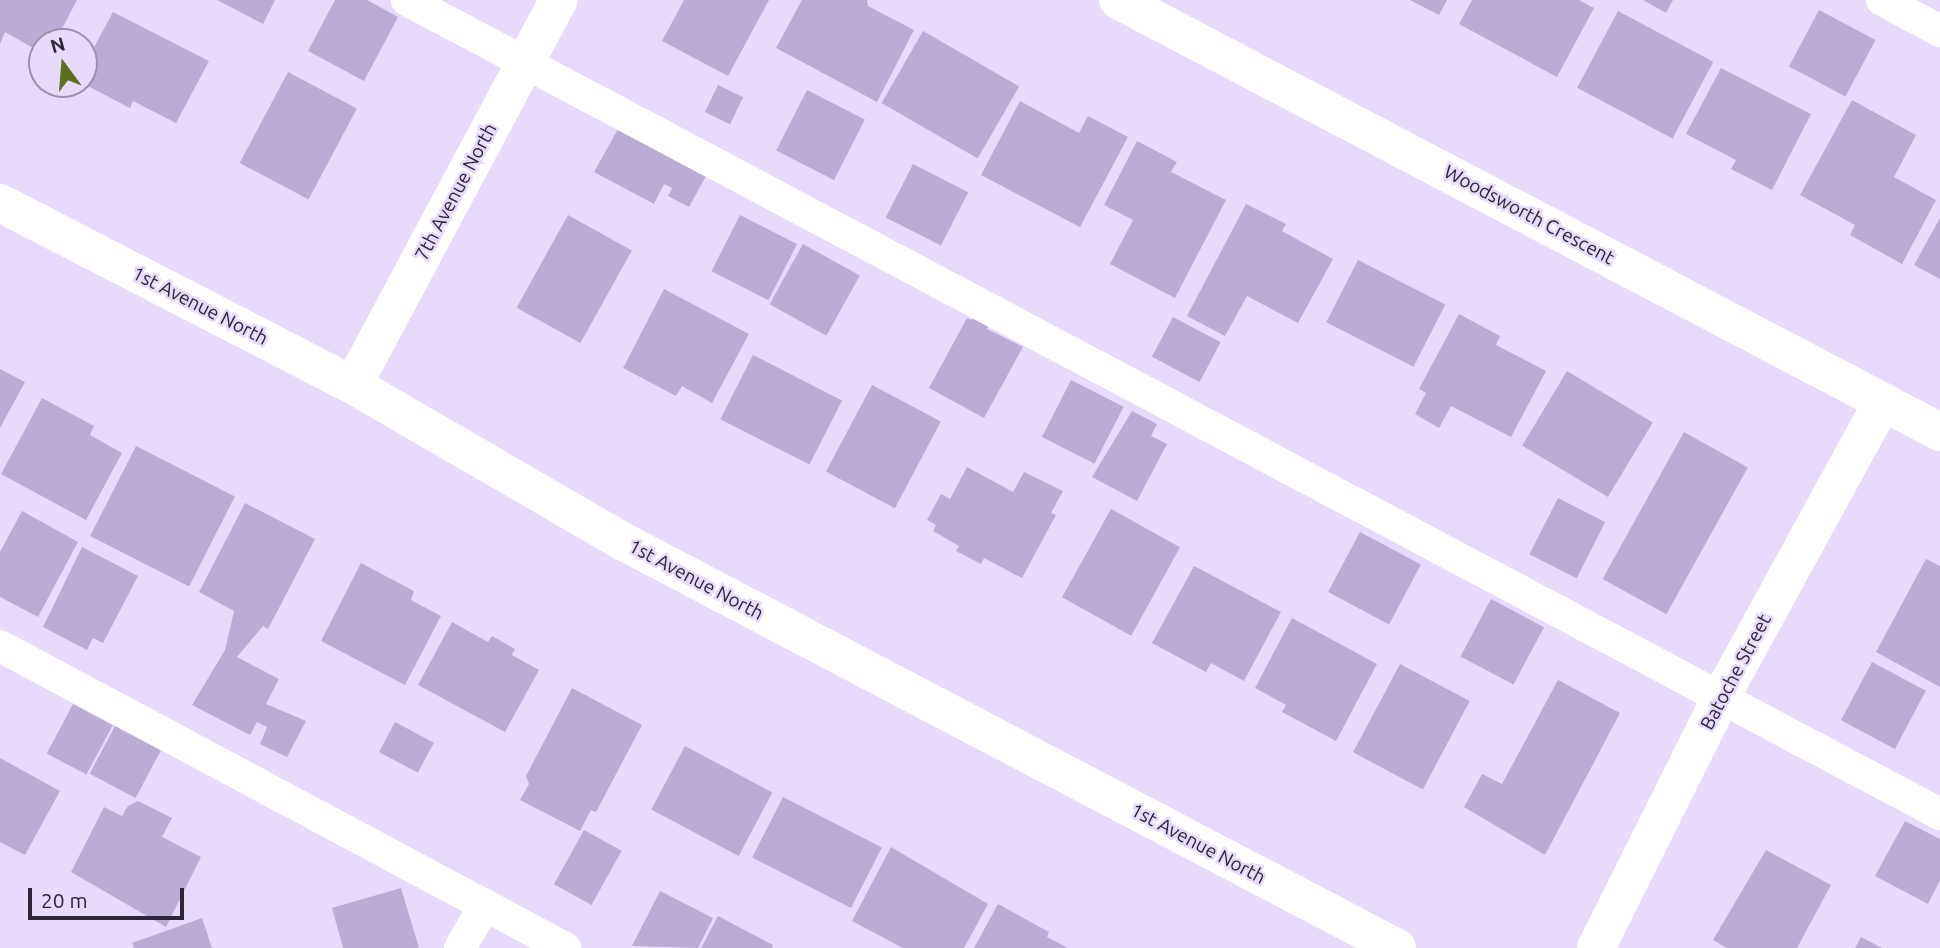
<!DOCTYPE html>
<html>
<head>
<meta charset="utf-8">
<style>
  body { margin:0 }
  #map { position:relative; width:1940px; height:948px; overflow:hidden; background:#e7dafd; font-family:Ubuntu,sans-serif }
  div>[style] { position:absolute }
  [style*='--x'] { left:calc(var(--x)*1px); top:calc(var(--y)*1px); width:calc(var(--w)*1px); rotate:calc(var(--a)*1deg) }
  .building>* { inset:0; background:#bbacd6; transform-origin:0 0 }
  .service>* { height:32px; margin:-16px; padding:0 16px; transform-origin:16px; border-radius:16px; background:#fff }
  .minor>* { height:38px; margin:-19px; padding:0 19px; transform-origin:19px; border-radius:19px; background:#fff }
  .tertiary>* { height:38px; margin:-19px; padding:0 19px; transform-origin:19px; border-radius:19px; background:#fff }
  span { translate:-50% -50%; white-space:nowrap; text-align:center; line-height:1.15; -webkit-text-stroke:5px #e7dafd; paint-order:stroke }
  .street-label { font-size:19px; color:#2c2636 }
  .north { position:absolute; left:28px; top:28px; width:70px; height:70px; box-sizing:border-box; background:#e7dafd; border:2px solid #9c92ad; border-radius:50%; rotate:344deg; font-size:19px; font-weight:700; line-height:28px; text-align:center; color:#2c2636 }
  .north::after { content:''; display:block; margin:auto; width:24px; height:32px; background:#5c701f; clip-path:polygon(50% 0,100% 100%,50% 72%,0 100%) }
  .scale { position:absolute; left:28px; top:888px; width:156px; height:32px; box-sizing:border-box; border:4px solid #2c2636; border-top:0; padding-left:9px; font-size:21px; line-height:24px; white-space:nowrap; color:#2c2636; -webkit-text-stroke:5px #e7dafd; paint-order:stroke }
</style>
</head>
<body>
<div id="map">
  <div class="building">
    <i style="clip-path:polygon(0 0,77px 0,55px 42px,42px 42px,42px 53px,5px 32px,0 44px)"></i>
    <i style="clip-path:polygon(217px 0,275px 0,263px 24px)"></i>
    <i style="clip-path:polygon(335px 0,367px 0,398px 17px,364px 81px,308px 51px)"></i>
    <i style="clip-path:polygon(684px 0,769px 0,728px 76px,662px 41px)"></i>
    <i style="clip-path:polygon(802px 0,867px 0,868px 6px,914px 30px,877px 102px,776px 48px)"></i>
    <i style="clip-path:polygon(1410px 0,1447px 0,1439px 15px)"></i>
    <i style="clip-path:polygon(1472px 0,1579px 0,1594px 8px,1557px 77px,1459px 24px)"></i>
    <i style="clip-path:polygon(1643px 0,1673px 0,1666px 13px)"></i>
    <i style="left:1819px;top:10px;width:64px;height:64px;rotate:28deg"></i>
    <i style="left:1618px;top:11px;width:108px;height:87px;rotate:28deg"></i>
    <i style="clip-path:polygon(113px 12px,209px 61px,176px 123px,133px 101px,130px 108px,84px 84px,84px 66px)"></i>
    <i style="left:923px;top:31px;width:111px;height:83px;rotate:30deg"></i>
    <i style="clip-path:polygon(1721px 68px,1811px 114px,1772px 190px,1731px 169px,1736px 160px,1686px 134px)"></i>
    <i style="left:288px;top:72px;width:78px;height:103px;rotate:28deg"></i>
    <i style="left:718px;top:85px;width:28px;height:30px;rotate:26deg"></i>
    <i style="left:807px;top:90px;width:65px;height:68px;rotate:27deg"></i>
    <i style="clip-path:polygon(1852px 100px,1916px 135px,1894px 177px,1936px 200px,1902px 264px,1850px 235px,1855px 225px,1800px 195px)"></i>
    <i style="clip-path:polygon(1020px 101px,1079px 133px,1088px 116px,1128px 137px,1080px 227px,981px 175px)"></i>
    <i style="clip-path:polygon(618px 129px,706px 176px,689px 207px,668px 196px,672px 188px,664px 184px,654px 204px,594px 172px)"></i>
    <i style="clip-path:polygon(1137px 141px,1177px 162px,1171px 172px,1226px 200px,1175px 298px,1110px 264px,1133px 220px,1104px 205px)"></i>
    <i style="left:913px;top:164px;width:62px;height:60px;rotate:27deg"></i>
    <i style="clip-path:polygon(1246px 204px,1286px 224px,1282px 231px,1333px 259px,1298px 323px,1247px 296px,1225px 336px,1187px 316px)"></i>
    <i style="left:568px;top:215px;width:73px;height:106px;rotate:29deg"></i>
    <i style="left:740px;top:215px;width:64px;height:63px;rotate:27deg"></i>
    <i style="clip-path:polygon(1940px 218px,1940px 279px,1914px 265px)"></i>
    <i style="left:803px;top:244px;width:65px;height:69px;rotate:29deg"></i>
    <i style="left:1358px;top:260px;width:98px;height:70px;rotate:27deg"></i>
    <i style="clip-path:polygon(664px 289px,749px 334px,712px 403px,682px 386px,676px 396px,623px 368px)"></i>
    <i style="clip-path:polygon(1459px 314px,1500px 336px,1496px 345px,1546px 371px,1511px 437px,1451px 406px,1439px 428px,1415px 414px,1426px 393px,1419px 389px)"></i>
    <i style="clip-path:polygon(975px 315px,990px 323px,987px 329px,1023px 347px,984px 418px,929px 388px,967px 318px,972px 320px)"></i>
    <i style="left:1173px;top:317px;width:54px;height:45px;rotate:28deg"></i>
    <i style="left:753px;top:355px;width:100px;height:72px;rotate:27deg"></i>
    <i style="clip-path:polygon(0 369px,25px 382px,0 428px)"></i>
    <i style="left:1567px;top:371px;width:100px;height:87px;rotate:31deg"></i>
    <i style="left:1071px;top:380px;width:59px;height:64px;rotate:27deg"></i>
    <i style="left:872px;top:385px;width:78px;height:98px;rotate:28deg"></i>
    <i style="clip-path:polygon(42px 398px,94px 426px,90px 435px,122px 453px,86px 520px,1px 474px)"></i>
    <i style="clip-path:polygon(1132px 411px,1157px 424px,1151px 436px,1167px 444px,1137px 501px,1092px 477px)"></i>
    <i style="left:1684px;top:432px;width:73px;height:168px;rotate:29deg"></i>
    <i style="left:136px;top:446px;width:111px;height:101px;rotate:27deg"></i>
    <i style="clip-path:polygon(967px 467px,1013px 492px,1024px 472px,1063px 491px,1051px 513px,1056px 515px,1022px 578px,984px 558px,981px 564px,956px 551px,959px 546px,933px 531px,936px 525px,927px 520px,941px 494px,950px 499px)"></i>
    <i style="left:1558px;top:498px;width:53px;height:63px;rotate:27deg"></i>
    <i style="clip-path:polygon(245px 503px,315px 539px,268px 629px,263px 626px,237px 657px,279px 679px,266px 704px,306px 721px,287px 757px,260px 744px,267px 727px,257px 722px,250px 735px,192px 705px,225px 650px,234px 611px,199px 592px)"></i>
    <i style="left:1111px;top:509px;width:79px;height:101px;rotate:29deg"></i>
    <i style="clip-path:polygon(22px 511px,78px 542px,38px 617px,0 597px,0 552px)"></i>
    <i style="left:1360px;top:532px;width:69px;height:68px;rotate:28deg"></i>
    <i style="clip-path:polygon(82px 547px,138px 576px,103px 643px,93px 638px,87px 650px,43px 627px)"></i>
    <i style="clip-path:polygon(1926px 559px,1940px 566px,1940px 687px,1876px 652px)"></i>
    <i style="clip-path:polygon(361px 563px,414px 591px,411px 600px,441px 616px,405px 685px,321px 641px)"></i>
    <i style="clip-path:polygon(1194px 566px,1281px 612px,1244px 681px,1211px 663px,1206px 672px,1152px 643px)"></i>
    <i style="left:1491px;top:599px;width:60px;height:65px;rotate:28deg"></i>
    <i style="clip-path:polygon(1292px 618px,1377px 664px,1336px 741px,1282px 712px,1286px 705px,1255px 688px)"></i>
    <i style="clip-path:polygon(452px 622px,488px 642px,492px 636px,515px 649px,512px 655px,539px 670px,505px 732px,418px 685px)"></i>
    <i style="left:1872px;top:662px;width:61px;height:66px;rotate:28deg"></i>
    <i style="left:1400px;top:664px;width:79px;height:100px;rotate:28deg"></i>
    <i style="clip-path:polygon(1558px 680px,1620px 713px,1545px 855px,1464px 807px,1482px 774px,1502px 784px)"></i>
    <i style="clip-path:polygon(572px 688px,642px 725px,596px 812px,591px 810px,580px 831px,520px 800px,529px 784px,526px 776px)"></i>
    <i style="left:73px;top:704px;width:45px;height:56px;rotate:28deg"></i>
    <i style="left:395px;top:722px;width:44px;height:34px;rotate:28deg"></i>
    <i style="left:115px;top:726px;width:52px;height:54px;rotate:28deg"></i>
    <i style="left:685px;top:746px;width:99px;height:72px;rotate:28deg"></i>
    <i style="clip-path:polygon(0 758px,60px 791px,25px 855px,0 842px)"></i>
    <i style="left:783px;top:797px;width:111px;height:68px;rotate:27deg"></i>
    <i style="clip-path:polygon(138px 801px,172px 818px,162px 837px,201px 857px,166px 927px,71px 872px,104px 807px,122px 816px,128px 806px)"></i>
    <i style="clip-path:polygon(1905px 821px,1940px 839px,1940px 880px,1928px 904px,1875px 876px)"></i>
    <i style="left:584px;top:830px;width:43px;height:62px;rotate:29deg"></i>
    <i style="clip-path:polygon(891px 847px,988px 904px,964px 948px,903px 948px,852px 921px)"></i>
    <i style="clip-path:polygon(1766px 850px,1831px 885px,1797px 948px,1727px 948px,1713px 940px)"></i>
    <i style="clip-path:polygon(401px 888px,419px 948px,343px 948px,332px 908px)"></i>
    <i style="clip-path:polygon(660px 891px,713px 918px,698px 948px,632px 946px)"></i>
    <i style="clip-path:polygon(998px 904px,1049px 932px,1047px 937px,1068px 948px,974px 948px)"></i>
    <i style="clip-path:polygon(718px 916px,773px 945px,772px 948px,701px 948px)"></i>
    <i style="clip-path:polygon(202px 918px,212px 948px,134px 948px,132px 943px)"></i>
    <i style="clip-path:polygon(1861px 937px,1882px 948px,1855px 948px)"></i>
  </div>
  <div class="service">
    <i style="--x:407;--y:0;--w:1736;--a:27.97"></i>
    <i style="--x:1882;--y:0;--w:66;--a:28.1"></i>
    <i style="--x:0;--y:646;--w:641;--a:28.13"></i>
    <i style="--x:460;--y:948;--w:50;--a:-59.8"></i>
  </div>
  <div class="minor">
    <i style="--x:1118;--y:0;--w:929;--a:27.72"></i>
    <i style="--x:353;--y:385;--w:437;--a:-61.9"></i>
    <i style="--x:1596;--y:948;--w:280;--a:-63.5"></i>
    <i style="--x:1721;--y:697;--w:337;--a:-61.3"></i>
  </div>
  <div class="tertiary">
    <i style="--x:0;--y:203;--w:397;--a:27.3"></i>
    <i style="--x:353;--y:385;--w:313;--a:30.1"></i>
    <i style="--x:624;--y:542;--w:873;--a:27.71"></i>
  </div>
  <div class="street-label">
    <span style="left:456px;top:192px;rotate:-62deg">7th Avenue North</span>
    <span style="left:1529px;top:215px;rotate:28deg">Woodsworth Crescent</span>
    <span style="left:200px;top:306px;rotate:27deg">1st Avenue North</span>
    <span style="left:696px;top:580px;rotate:28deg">1st Avenue North</span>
    <span style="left:1736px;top:672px;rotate:-62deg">Batoche Street</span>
    <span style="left:1198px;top:844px;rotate:28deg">1st Avenue North</span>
  </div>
  <div class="north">N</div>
  <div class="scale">20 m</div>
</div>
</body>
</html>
